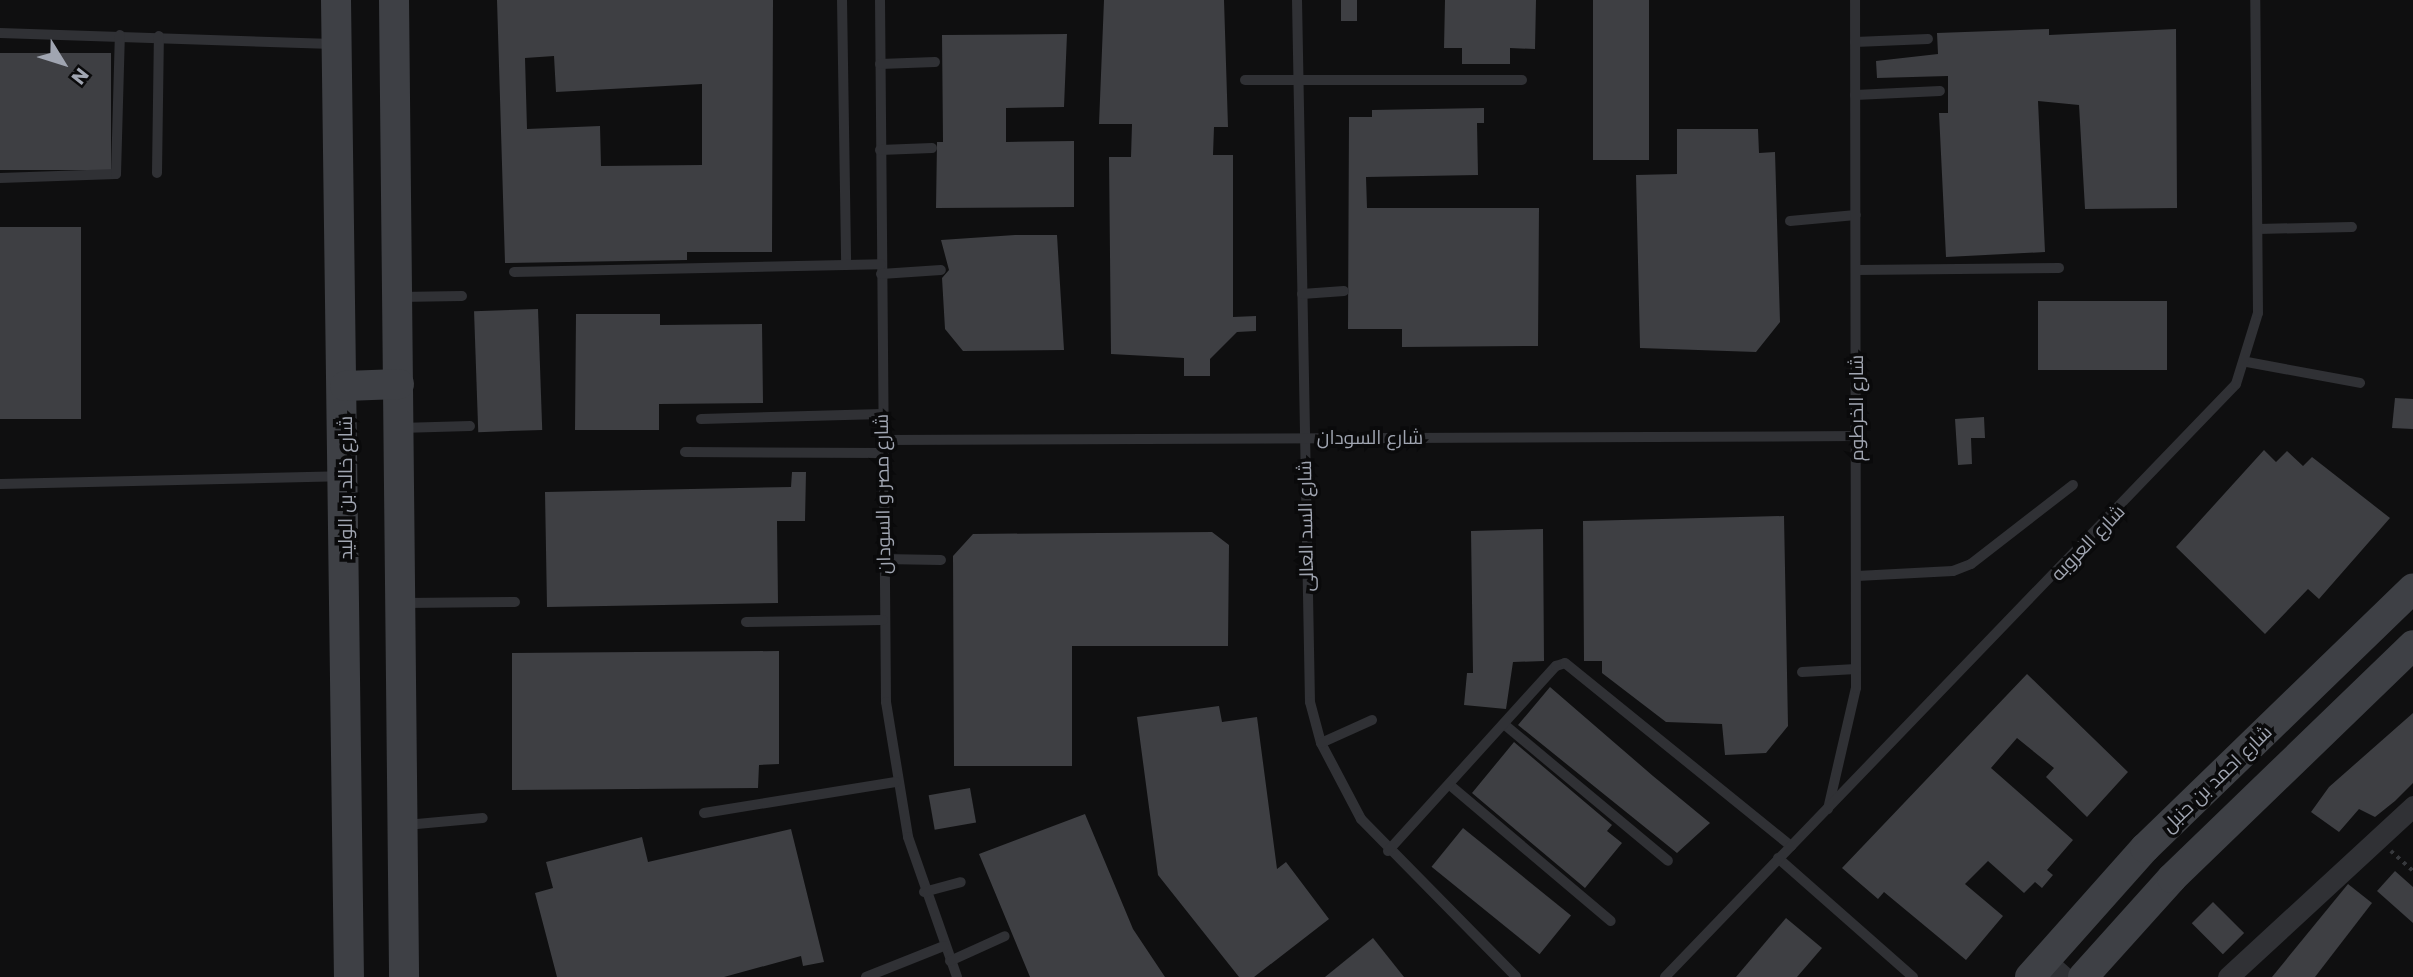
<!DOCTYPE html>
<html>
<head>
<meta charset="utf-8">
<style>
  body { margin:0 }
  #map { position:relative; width:2413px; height:977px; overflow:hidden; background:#0f0f10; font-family:Poppins,Cairo,sans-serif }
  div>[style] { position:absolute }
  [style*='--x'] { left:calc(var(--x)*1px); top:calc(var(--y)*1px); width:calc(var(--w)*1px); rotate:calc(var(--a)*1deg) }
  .building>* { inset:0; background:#3e3f43; transform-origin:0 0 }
  .path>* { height:3.5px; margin-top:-1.75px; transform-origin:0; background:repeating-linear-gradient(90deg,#36383c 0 3.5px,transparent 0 8.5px) }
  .lane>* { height:10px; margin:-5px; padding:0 5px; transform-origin:5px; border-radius:5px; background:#303135 }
  .street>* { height:21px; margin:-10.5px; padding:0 10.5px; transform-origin:10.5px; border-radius:10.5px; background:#303135 }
  .secondary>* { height:30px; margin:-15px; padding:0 15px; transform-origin:15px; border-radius:15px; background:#3e4045 }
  span { translate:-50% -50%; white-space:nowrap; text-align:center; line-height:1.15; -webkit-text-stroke:7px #0a0a0b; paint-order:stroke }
  .street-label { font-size:19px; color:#a0a5b1 }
  .north { position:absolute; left:28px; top:28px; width:70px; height:70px; -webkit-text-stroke:5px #0a0a0b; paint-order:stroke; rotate:128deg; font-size:19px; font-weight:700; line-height:28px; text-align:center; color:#a0a5b1 }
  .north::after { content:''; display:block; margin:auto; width:24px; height:32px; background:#a0a5b1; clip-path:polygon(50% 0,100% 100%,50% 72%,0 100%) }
</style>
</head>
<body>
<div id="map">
  <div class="building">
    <i style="clip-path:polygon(evenodd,497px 0,773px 0,772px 252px,687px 252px,687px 260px,505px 263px,497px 0,554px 56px,556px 92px,702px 84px,702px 165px,601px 166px,600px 126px,527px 129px,525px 58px,554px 56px)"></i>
    <i style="clip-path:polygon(1104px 0,1224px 0,1228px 127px,1214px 127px,1213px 155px,1233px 155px,1233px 317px,1256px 316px,1256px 331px,1237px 332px,1210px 359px,1210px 376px,1184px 376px,1184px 358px,1111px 354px,1109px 157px,1131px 157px,1132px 124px,1099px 124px)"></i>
    <i style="left:1341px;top:0;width:16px;height:21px"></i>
    <i style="clip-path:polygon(1445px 0,1536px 0,1535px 49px,1510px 48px,1510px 64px,1462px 64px,1462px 48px,1444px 48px)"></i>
    <i style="left:1593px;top:0;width:56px;height:160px"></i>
    <i style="clip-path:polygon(2049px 29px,2049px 35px,2176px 29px,2177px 208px,2085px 209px,2079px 105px,2038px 101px,2045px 252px,1946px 257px,1939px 113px,1948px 113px,1948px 76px,1877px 78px,1876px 61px,1938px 54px,1937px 33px)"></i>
    <i style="clip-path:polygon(1067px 34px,1064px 107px,1006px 108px,1006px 142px,1074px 141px,1074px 207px,936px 208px,937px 142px,943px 142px,942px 35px)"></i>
    <i style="left:0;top:53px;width:111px;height:117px"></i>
    <i style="clip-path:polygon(1484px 108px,1484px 123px,1477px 123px,1478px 175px,1366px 177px,1367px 208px,1539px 208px,1538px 346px,1402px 347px,1402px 329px,1348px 329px,1349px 117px,1372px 117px,1372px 110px)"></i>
    <i style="clip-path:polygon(1677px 129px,1758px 129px,1759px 153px,1775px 152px,1780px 322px,1756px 352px,1640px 348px,1636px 175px,1677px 174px)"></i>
    <i style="left:0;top:227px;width:81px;height:192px"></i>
    <i style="clip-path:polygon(1015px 235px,1057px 235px,1064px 350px,963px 351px,945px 329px,942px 278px,949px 270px,941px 240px)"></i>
    <i style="left:2038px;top:301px;width:129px;height:69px"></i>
    <i style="left:538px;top:309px;width:121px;height:64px;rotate:88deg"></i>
    <i style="clip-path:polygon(576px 314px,660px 314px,660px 325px,762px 324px,763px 403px,659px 404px,659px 430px,575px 430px)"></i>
    <i style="clip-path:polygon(2395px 398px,2413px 399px,2413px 429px,2392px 428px)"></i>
    <i style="clip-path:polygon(1984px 417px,1985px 438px,1971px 438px,1972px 464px,1958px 465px,1955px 419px)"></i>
    <i style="clip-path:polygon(2264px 450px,2276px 462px,2287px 451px,2303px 466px,2312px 457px,2390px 518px,2319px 599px,2308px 589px,2265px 634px,2176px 547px)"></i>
    <i style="clip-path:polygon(792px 472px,806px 472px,805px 521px,777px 521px,778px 603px,547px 607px,545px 492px,791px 487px)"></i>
    <i style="clip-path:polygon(1784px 516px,1788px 726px,1766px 753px,1725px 755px,1722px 724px,1666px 722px,1602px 673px,1602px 661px,1584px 661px,1583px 521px)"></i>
    <i style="clip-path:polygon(1543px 529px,1544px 661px,1513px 662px,1506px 709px,1464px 705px,1467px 673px,1473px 673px,1471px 531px)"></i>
    <i style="clip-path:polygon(1212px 532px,1229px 545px,1228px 646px,1072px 646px,1072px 766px,954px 766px,953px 556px,973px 534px)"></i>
    <i style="clip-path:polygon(779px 651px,779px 764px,759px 765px,758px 788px,512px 790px,512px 653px)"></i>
    <i style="clip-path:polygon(2027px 674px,2128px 772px,2087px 817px,2046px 777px,2054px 768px,2017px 738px,1991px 768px,2073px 840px,2047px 870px,2053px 875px,2042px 888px,2035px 882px,2024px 893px,1988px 861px,1965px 884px,2003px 916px,1966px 960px,1884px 892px,1878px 899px,1842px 868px)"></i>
    <i style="clip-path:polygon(1550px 687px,1653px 776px,1710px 823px,1677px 853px,1518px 725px)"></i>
    <i style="clip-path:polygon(1219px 706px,1222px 722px,1257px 717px,1277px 869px,1286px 862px,1329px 919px,1254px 977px,1239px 977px,1158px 875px,1137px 717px)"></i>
    <i style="clip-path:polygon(2413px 713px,2413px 783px,2395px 801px,2375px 817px,2359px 809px,2339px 832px,2311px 812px,2329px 787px)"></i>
    <i style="clip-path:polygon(1514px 742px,1612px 825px,1607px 831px,1622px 843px,1585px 888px,1472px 793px)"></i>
    <i style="left:970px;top:788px;width:35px;height:42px;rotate:80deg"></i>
    <i style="clip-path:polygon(1085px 814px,1133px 929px,1165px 977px,1030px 977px,979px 854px)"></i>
    <i style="left:1463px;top:828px;width:139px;height:50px;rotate:39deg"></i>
    <i style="clip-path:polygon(791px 829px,824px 962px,803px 966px,801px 956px,724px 977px,557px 977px,535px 893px,553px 888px,546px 862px,642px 837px,648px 862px)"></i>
    <i style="clip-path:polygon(2395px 871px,2413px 887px,2413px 923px,2377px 891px)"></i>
    <i style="clip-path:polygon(2348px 884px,2372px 903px,2315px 977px,2272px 977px)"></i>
    <i style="left:2213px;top:902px;width:44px;height:30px;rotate:45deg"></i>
    <i style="clip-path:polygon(1786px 918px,1822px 948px,1797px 977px,1736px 977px)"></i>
    <i style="clip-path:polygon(1373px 938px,1404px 977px,1325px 977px)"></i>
  </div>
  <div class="path">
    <i style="--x:2391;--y:851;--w:30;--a:42"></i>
  </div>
  <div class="lane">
    <i style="--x:842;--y:0;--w:265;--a:89.1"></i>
    <i style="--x:880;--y:0;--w:702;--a:89.51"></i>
    <i style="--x:886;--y:702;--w:137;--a:80.7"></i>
    <i style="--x:908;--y:837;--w:148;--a:70.7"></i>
    <i style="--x:1297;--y:0;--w:702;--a:88.94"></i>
    <i style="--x:1310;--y:702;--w:42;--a:75"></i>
    <i style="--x:1321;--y:743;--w:86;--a:62.2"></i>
    <i style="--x:1361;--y:819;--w:221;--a:45.5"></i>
    <i style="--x:0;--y:33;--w:333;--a:1.9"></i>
    <i style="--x:1855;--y:42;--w:73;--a:-2.4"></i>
    <i style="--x:880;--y:64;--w:55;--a:-2.1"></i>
    <i style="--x:1245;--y:80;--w:277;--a:0"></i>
    <i style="--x:1855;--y:95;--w:85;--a:-2.7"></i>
    <i style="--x:880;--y:150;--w:52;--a:-2.2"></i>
    <i style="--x:157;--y:173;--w:137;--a:-89.2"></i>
    <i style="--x:0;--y:178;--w:116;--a:-2"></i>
    <i style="--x:116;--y:174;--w:139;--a:-88.4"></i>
    <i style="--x:1790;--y:221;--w:66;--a:-5.2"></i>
    <i style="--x:2258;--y:229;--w:94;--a:-1.2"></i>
    <i style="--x:1857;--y:270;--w:202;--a:-0.6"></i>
    <i style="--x:514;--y:272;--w:367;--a:-1.2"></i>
    <i style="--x:881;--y:274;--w:60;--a:-3.8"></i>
    <i style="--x:1302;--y:294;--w:42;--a:-4.1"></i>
    <i style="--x:399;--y:297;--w:63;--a:-0.9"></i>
    <i style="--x:2247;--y:362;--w:115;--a:10.5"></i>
    <i style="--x:701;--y:419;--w:181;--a:-1.6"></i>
    <i style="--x:400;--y:428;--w:70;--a:-1.6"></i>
    <i style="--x:882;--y:440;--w:976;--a:-0.23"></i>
    <i style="--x:685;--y:452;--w:197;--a:0.3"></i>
    <i style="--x:0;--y:484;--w:340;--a:-1.3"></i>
    <i style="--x:883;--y:559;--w:58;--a:1"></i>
    <i style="--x:1857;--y:576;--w:96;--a:-3"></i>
    <i style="--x:1953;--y:571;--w:19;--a:-21"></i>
    <i style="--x:1971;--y:564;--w:129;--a:-37.8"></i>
    <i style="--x:404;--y:603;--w:111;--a:-0.5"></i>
    <i style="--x:746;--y:622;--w:137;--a:-0.8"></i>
    <i style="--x:1802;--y:672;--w:54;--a:-3.2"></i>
    <i style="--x:1505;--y:725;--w:212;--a:39.8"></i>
    <i style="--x:1321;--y:743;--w:56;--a:-24.3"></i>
    <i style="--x:1451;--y:786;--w:209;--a:40.2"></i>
    <i style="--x:1828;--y:809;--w:124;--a:-77"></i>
    <i style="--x:1856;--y:688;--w:688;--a:-90.08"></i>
    <i style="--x:704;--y:813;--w:194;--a:-9.2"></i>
    <i style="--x:406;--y:825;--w:77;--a:-5.2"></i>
    <i style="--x:1388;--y:851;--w:250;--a:-47.8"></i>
    <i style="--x:1556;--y:666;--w:9;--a:-18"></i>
    <i style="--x:1565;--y:663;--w:291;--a:39"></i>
    <i style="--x:1778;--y:858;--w:180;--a:41.4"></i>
    <i style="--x:924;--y:892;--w:38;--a:-15"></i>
    <i style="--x:950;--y:961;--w:60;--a:-24.4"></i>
    <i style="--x:866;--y:977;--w:84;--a:-21.7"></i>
    <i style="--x:1665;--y:977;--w:823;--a:-46.08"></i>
    <i style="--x:2236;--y:384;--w:74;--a:-72.8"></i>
    <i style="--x:2258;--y:313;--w:313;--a:-90.5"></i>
  </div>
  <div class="street">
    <i style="--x:2044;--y:959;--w:27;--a:42"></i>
    <i style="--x:2228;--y:977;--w:252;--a:-42.7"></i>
  </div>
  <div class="secondary">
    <i style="--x:336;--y:0;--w:977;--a:89.24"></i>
    <i style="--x:394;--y:0;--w:977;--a:89.41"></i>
    <i style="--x:345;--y:386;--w:54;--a:-2.1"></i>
    <i style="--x:2030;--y:977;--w:173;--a:-48.3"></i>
    <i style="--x:2145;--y:848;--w:373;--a:-44.1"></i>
    <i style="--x:2083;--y:977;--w:133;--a:-48"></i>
    <i style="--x:2172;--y:878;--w:335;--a:-44"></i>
  </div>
  <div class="street-label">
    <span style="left:1857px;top:408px;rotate:-90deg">شارع الخرطوم</span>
    <span style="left:1370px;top:438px">شارع السودان</span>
    <span style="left:346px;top:488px;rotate:-90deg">شارع خالد بن الوليد</span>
    <span style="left:883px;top:494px;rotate:-91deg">شارع مصر و السودان</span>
    <span style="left:1306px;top:526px;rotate:-91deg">شارع السد العالى</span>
    <span style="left:2088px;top:543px;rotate:-46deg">شارع العروبه</span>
    <span style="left:2217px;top:779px;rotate:-44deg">شارع احمد بن حنبل</span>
  </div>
  <div class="north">N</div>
</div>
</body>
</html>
